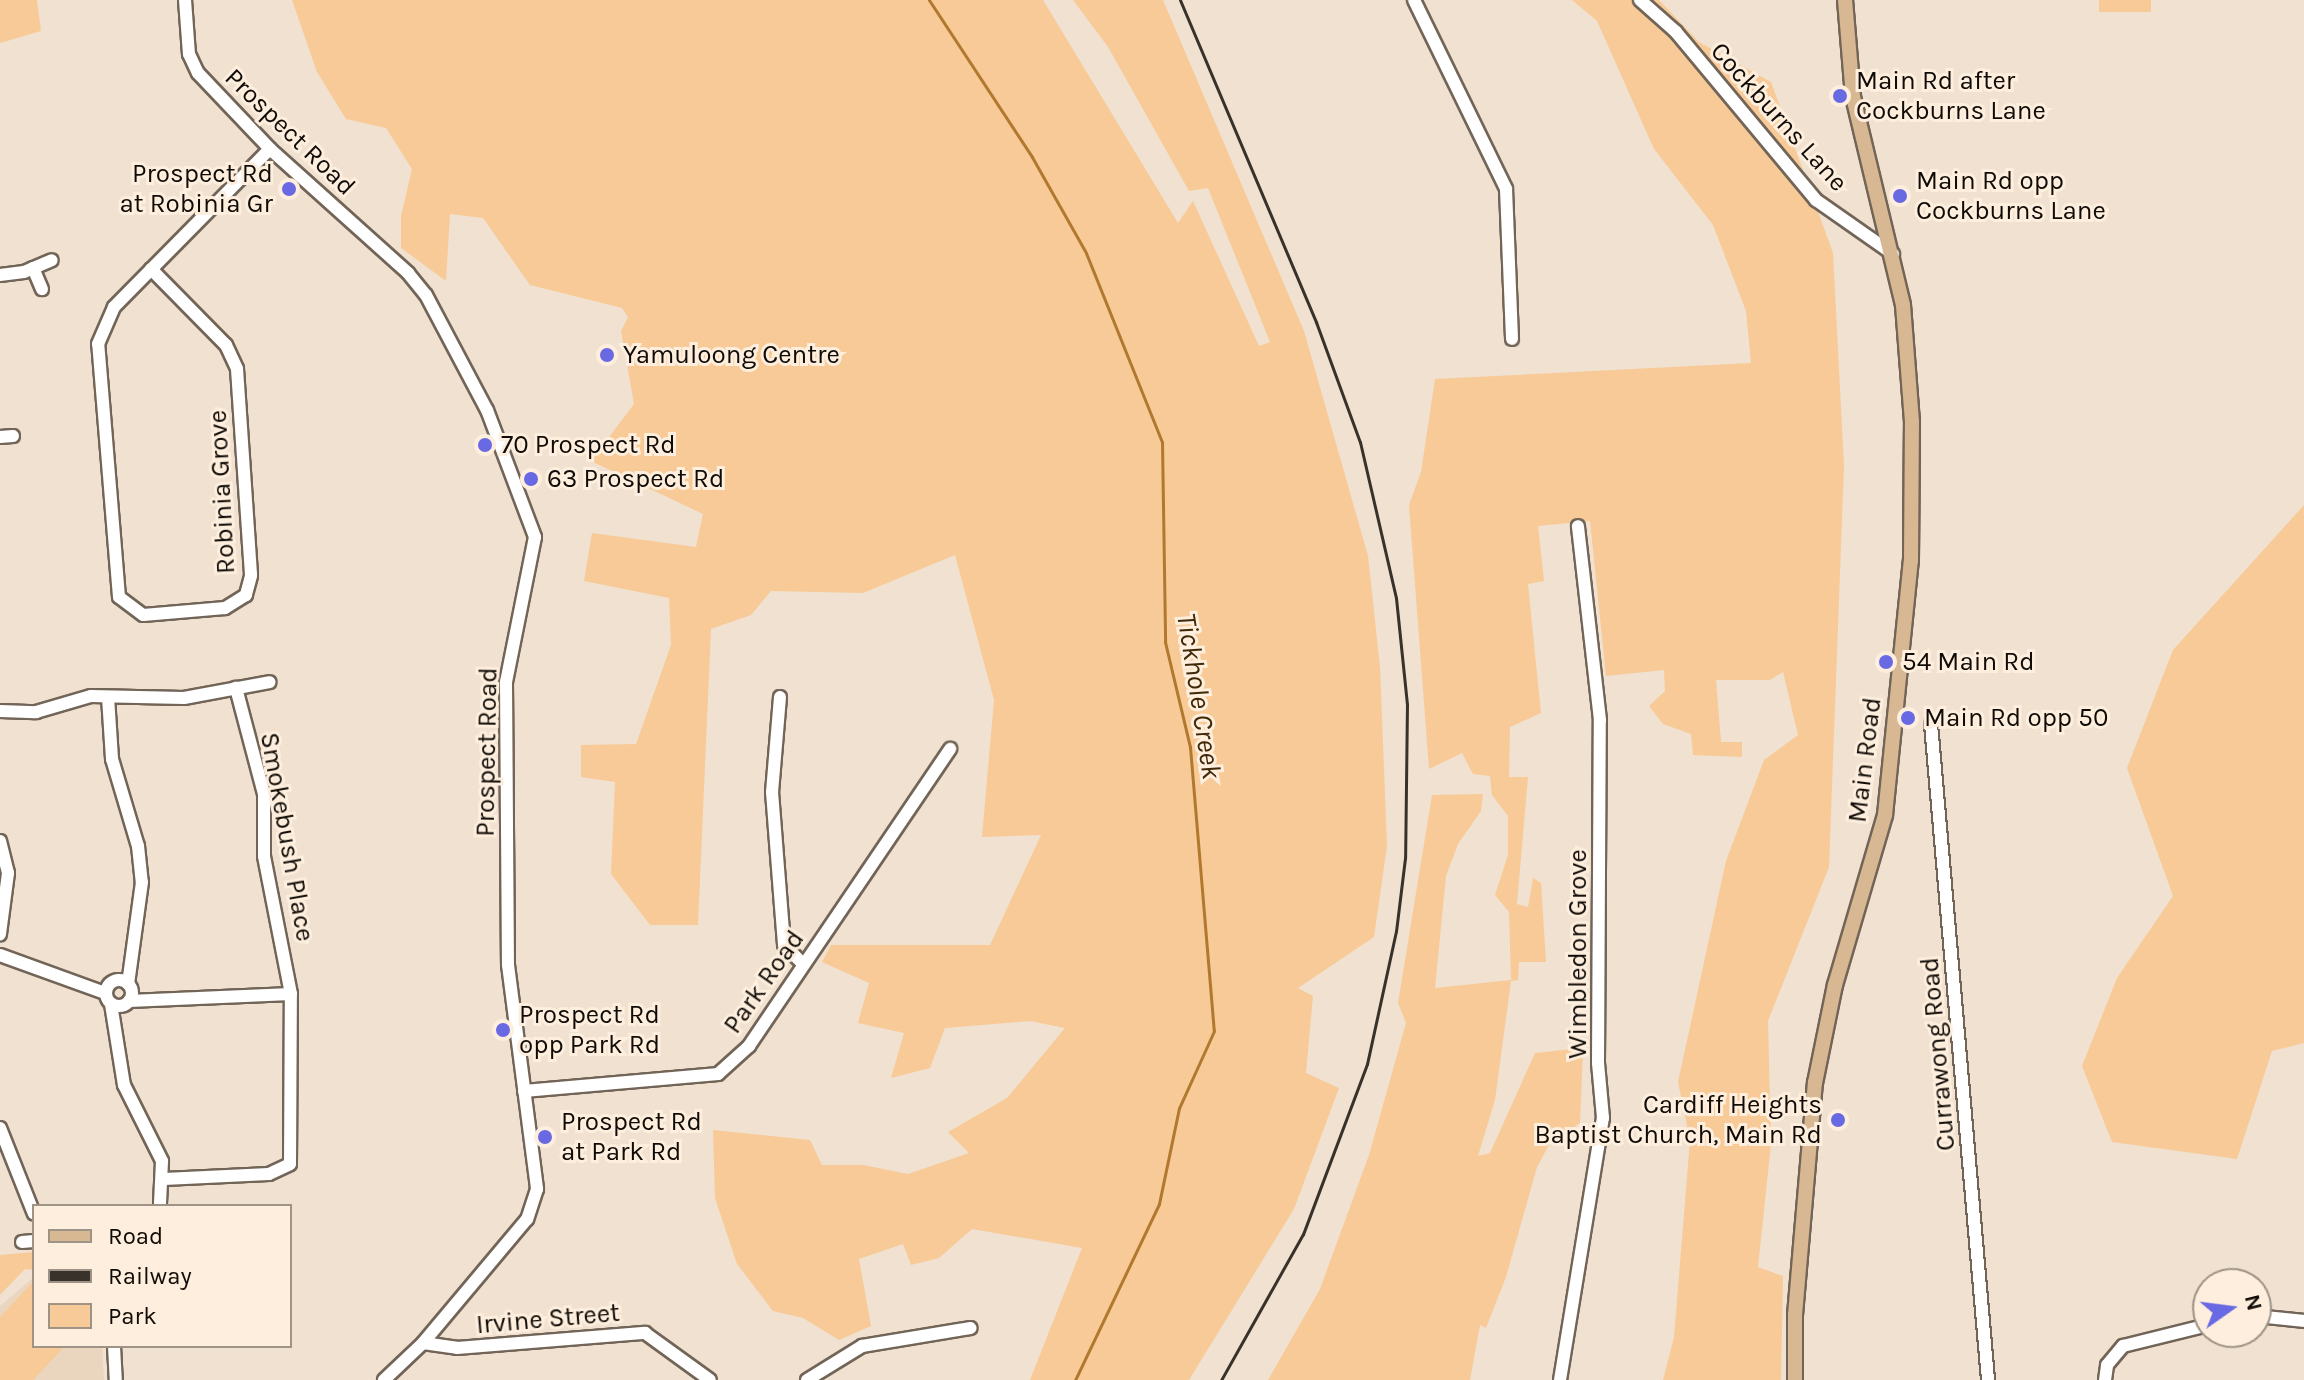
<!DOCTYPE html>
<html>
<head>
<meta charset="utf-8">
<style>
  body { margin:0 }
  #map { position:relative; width:2304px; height:1380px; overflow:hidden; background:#f0e1d0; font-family:Karla,sans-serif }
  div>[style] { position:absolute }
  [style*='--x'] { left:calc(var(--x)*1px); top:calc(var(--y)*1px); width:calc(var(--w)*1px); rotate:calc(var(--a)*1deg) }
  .built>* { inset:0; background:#ead5bf }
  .green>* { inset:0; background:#f8ca97; transform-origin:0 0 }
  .stream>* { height:3px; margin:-1.5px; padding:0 1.5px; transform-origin:1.5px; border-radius:1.5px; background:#b1782f }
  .roads { filter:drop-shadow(2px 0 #726557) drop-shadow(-2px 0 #726557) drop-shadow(0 2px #726557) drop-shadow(0 -2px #726557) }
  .minor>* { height:12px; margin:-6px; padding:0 6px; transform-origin:6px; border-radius:6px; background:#fff }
  .minor>.ring { margin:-6px; padding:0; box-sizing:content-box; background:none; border:12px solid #fff; border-radius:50% }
  .major>* { height:14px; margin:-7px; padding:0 7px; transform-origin:7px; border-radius:7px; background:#d7b893 }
  .rail>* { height:3px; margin:-1.5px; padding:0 1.5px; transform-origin:1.5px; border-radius:1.5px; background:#38322b }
  .dots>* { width:22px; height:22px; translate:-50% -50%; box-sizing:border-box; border:4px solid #fdeedd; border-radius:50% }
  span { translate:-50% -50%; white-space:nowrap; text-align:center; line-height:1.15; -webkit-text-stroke:6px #fdeedd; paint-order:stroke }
  .poi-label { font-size:26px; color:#100b06 }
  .left { translate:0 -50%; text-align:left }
  .right { translate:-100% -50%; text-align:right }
  .street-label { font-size:26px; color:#100b06 }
  .water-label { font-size:28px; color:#402808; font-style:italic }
  .legend { position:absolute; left:32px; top:1204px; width:260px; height:144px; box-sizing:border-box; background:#fdeedd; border:2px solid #9e9387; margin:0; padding:10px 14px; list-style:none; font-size:24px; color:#100b06 }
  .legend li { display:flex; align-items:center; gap:16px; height:40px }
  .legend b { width:40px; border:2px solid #9e9387 }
  .north { position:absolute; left:2192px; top:1268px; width:80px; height:80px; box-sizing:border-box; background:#fdeedd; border:2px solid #9e9387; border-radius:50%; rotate:76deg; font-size:22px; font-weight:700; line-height:32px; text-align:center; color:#100b06 }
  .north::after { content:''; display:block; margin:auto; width:28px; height:36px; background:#6869e3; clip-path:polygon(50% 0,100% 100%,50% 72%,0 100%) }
</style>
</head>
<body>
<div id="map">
  <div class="built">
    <i style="clip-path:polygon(34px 1277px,34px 1346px,102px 1346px,104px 1380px,0 1380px,0 1306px)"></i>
  </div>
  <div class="green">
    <i style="clip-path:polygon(0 0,37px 0,41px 31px,0 43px)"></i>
    <i style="clip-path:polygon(292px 0,1043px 0,1178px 223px,1193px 201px,1259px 346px,1270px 342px,1208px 188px,1189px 191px,1108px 47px,1073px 0,1163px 0,1304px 331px,1368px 556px,1380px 667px,1387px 846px,1374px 937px,1298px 988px,1313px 996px,1306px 1073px,1339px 1088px,1294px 1209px,1189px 1380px,1030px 1380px,1082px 1248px,972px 1229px,939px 1258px,911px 1265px,903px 1244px,859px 1259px,871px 1326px,839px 1340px,803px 1318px,773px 1311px,737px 1264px,715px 1198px,713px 1130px,810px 1140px,822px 1165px,863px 1165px,908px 1174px,969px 1153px,948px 1132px,1007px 1098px,1065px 1028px,1030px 1021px,945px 1028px,930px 1068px,891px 1078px,904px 1033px,858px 1023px,869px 983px,822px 962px,831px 945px,990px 945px,1041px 835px,982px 837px,994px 700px,955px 555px,863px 593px,771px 591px,751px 615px,711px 629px,698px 925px,650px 925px,611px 874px,615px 782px,581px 777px,581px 745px,636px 744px,671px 645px,669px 598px,584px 581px,592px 533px,696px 547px,703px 514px,591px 461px,634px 404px,621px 331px,628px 317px,622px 308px,530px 285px,483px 218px,450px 214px,446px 281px,401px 248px,401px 216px,412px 169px,386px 128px,346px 119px,317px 72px)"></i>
    <i style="clip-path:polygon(1572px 0,1659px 0,1699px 42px,1771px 82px,1833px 253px,1844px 466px,1829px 867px,1768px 1021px,1771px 1144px,1758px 1267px,1783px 1276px,1781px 1380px,1663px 1380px,1674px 1337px,1690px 1140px,1678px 1082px,1726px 861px,1764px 760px,1798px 735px,1783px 672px,1770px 680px,1716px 680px,1721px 742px,1742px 742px,1742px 757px,1693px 755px,1691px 734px,1663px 724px,1649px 706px,1665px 691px,1664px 670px,1606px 676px,1590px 521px,1538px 526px,1544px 581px,1528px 584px,1541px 713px,1510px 727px,1509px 777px,1528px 777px,1517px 904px,1528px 907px,1533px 878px,1541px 883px,1546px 962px,1519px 962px,1518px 980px,1511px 981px,1495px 1100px,1478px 1156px,1490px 1153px,1535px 1053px,1583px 1048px,1580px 1123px,1550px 1143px,1537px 1167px,1506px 1277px,1486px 1328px,1480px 1325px,1470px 1380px,1268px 1380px,1320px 1289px,1369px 1155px,1406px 1023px,1398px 1003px,1432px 795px,1483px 794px,1481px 811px,1458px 844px,1446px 876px,1435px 988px,1511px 980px,1509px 912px,1495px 895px,1508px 855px,1508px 816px,1492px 795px,1490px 776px,1473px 774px,1462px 753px,1429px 769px,1409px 505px,1421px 472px,1435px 379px,1751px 363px,1746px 311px,1713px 225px,1654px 149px,1597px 21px)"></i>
    <i style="left:2099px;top:0;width:52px;height:12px"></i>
    <i style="clip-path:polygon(2304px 505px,2304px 1043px,2272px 1051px,2237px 1159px,2112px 1142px,2082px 1066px,2117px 978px,2173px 896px,2127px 768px,2173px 650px)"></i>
    <i style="clip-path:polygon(34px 1252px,34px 1270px,25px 1269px,0 1295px,0 1255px)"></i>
    <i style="clip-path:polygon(34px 1281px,34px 1346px,65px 1346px,33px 1380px,0 1380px,0 1317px)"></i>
  </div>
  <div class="stream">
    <i style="--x:929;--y:0;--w:188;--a:56.7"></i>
    <i style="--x:1032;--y:157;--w:110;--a:60.6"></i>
    <i style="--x:1086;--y:253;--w:204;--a:68.1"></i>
    <i style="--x:1162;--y:442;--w:200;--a:89.1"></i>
    <i style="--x:1165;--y:642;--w:108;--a:76.6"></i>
    <i style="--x:1190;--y:747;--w:285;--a:85.2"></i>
    <i style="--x:1214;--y:1031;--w:85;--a:114.4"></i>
    <i style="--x:1179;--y:1108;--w:98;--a:101.8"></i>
    <i style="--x:1159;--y:1204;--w:195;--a:115.5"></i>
  </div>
  <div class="roads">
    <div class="minor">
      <i style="--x:185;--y:0;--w:54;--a:85.8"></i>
      <i style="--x:189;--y:54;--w:21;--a:65"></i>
      <i style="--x:198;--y:73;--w:105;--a:46.5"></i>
      <i style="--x:270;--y:149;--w:186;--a:41.9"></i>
      <i style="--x:408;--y:273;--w:28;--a:51"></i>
      <i style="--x:426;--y:295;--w:130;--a:62.1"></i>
      <i style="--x:487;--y:410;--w:136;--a:69.3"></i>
      <i style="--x:535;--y:537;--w:148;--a:101.3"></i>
      <i style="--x:506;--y:682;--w:283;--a:89.6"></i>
      <i style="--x:508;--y:965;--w:226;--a:82.6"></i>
      <i style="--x:537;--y:1189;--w:32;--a:108"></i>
      <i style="--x:527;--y:1219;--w:162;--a:130"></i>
      <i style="--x:423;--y:1343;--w:54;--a:136.5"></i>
      <i style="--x:1414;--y:0;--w:210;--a:64"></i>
      <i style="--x:1506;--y:189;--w:150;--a:87.7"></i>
      <i style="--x:1640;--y:0;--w:48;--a:41.6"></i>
      <i style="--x:1676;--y:32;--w:219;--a:50.2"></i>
      <i style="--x:1816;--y:200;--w:94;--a:35"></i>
      <i style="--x:33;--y:268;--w:23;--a:67"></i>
      <i style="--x:151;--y:269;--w:107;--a:45.4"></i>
      <i style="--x:226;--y:345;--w:26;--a:65"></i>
      <i style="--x:237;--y:369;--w:207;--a:86.1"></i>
      <i style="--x:251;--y:576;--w:20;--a:105"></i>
      <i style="--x:246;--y:595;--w:25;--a:148"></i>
      <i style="--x:225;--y:608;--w:82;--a:175.1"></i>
      <i style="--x:143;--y:615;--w:30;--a:-143"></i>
      <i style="--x:119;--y:597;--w:254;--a:-94.7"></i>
      <i style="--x:98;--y:344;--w:40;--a:-66.6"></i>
      <i style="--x:114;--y:307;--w:222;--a:-45.4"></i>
      <i style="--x:0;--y:275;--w:24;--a:-7"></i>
      <i style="--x:24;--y:272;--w:30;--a:-23"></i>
      <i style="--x:0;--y:437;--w:13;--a:-4"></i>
      <i style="--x:108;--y:697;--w:62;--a:86.3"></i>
      <i style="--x:112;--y:759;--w:91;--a:73.4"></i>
      <i style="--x:138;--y:846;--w:36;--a:84"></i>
      <i style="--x:142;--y:882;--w:103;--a:97.8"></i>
      <i style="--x:780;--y:697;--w:95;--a:94.8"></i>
      <i style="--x:772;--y:792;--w:153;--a:85.5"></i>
      <i style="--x:784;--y:945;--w:27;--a:45"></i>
      <i style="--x:0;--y:711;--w:36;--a:2"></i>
      <i style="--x:36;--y:712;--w:57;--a:-16.2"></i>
      <i style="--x:91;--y:696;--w:93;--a:1.2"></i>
      <i style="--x:184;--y:698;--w:87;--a:-10.5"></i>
      <i style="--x:1931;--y:724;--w:658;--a:85.03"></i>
      <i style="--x:0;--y:841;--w:33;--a:76"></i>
      <i style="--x:8;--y:873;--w:62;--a:97.5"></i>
      <i style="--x:0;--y:955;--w:112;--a:19.9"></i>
      <i class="ring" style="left:106px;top:980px;width:14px;height:14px"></i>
      <i style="--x:129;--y:1001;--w:162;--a:-2.5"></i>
      <i style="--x:111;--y:1004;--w:82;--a:80.9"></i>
      <i style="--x:124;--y:1085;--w:85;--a:63.4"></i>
      <i style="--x:162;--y:1161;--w:43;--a:92.7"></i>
      <i style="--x:524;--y:1091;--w:195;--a:-5"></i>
      <i style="--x:718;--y:1074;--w:42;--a:-42.1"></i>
      <i style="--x:749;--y:1046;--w:359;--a:-55.9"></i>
      <i style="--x:0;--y:1128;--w:92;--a:68.4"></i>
      <i style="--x:164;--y:1179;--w:105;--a:-2.7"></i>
      <i style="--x:269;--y:1174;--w:23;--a:-25"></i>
      <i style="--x:290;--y:1164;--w:170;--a:-89.7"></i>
      <i style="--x:291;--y:994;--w:141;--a:-101.1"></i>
      <i style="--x:264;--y:856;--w:62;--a:-90"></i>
      <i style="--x:264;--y:794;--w:110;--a:-104.8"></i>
      <i style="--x:22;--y:1242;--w:12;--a:-5"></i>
      <i style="--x:2256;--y:1316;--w:48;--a:5.9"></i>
      <i style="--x:423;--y:1343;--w:34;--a:8"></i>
      <i style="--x:457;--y:1348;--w:189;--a:-4.6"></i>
      <i style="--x:645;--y:1333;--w:80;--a:35.9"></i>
      <i style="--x:114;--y:1346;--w:34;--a:87"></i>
      <i style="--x:807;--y:1380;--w:65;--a:-31.7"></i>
      <i style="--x:862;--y:1346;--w:110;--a:-9.4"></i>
      <i style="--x:1560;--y:1380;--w:266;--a:-80.7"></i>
      <i style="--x:1603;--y:1118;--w:55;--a:-95.2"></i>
      <i style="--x:1598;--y:1063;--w:343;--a:-89.7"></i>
      <i style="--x:1600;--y:720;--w:195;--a:-96.5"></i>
      <i style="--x:2105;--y:1380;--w:15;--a:-82"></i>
      <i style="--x:2107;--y:1365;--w:25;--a:-50"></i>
      <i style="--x:2123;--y:1346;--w:88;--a:-13.9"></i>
    </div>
    <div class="major">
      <i style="--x:1795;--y:1380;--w:65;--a:-90"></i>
      <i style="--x:1795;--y:1315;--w:233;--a:-85.1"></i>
      <i style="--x:1815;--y:1083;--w:100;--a:-78.5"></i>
      <i style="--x:1835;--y:985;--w:177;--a:-73.6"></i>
      <i style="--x:1885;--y:815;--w:256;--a:-84.2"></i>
      <i style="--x:1911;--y:560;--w:138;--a:-89.6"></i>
      <i style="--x:1912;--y:422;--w:117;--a:-94.4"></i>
      <i style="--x:1903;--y:305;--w:214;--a:-103.5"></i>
      <i style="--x:1853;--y:97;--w:97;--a:-94.7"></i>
    </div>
  </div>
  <div class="rail">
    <i style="--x:1180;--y:0;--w:350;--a:67.1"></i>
    <i style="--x:1316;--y:322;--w:128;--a:69.9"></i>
    <i style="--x:1360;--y:442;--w:160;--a:77"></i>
    <i style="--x:1396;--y:598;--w:107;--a:84.1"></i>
    <i style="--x:1407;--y:704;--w:154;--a:90.7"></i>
    <i style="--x:1405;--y:858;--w:74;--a:97"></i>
    <i style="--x:1396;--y:931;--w:136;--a:102.3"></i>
    <i style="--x:1367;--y:1064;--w:182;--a:110.6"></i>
    <i style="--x:1303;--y:1234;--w:167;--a:119.3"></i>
  </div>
  <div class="dots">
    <i style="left:1840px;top:96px;background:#6869e3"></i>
    <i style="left:289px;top:189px;background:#6869e3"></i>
    <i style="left:1900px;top:196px;background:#6869e3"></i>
    <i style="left:607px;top:355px;background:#6869e3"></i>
    <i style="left:485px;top:445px;background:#6869e3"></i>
    <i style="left:531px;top:479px;background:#6869e3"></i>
    <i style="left:1886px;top:662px;background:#6869e3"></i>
    <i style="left:1908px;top:718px;background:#6869e3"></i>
    <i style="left:503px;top:1030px;background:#6869e3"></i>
    <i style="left:1838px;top:1120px;background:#6869e3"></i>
    <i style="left:545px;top:1137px;background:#6869e3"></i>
  </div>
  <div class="poi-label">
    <span class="left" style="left:1856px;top:96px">Main Rd after<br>Cockburns Lane</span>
    <span class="right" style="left:273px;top:189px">Prospect Rd<br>at Robinia Gr</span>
    <span class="left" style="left:1916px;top:196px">Main Rd opp<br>Cockburns Lane</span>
    <span class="left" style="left:623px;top:355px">Yamuloong Centre</span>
    <span class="left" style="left:501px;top:445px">70 Prospect Rd</span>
    <span class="left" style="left:547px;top:479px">63 Prospect Rd</span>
    <span class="left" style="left:1902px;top:662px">54 Main Rd</span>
    <span class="left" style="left:1924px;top:718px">Main Rd opp 50</span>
    <span class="left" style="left:519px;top:1030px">Prospect Rd<br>opp Park Rd</span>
    <span class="right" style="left:1822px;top:1120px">Cardiff Heights<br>Baptist Church, Main Rd</span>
    <span class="left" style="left:561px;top:1137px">Prospect Rd<br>at Park Rd</span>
  </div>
  <div class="street-label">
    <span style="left:1779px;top:117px;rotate:48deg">Cockburns Lane</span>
    <span style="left:290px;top:132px;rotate:44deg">Prospect Road</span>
    <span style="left:222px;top:492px;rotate:-93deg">Robinia Grove</span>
    <span style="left:487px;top:752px;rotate:-89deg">Prospect Road</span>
    <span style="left:1865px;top:760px;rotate:-83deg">Main Road</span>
    <span style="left:287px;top:837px;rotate:80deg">Smokebush Place</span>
    <span style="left:1578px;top:954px;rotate:-90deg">Wimbledon Grove</span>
    <span style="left:764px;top:982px;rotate:-55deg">Park Road</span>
    <span style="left:1938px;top:1054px;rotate:-95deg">Currawong Road</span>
    <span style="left:548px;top:1319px;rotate:-5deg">Irvine Street</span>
  </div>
  <div class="water-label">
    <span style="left:1199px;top:696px;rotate:81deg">Tickhole Creek</span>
  </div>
  <ul class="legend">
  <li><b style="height:10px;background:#d7b893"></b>Road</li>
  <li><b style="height:10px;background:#38322b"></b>Railway</li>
  <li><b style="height:22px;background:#f8ca97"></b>Park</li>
  </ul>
  <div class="north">N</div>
</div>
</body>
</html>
